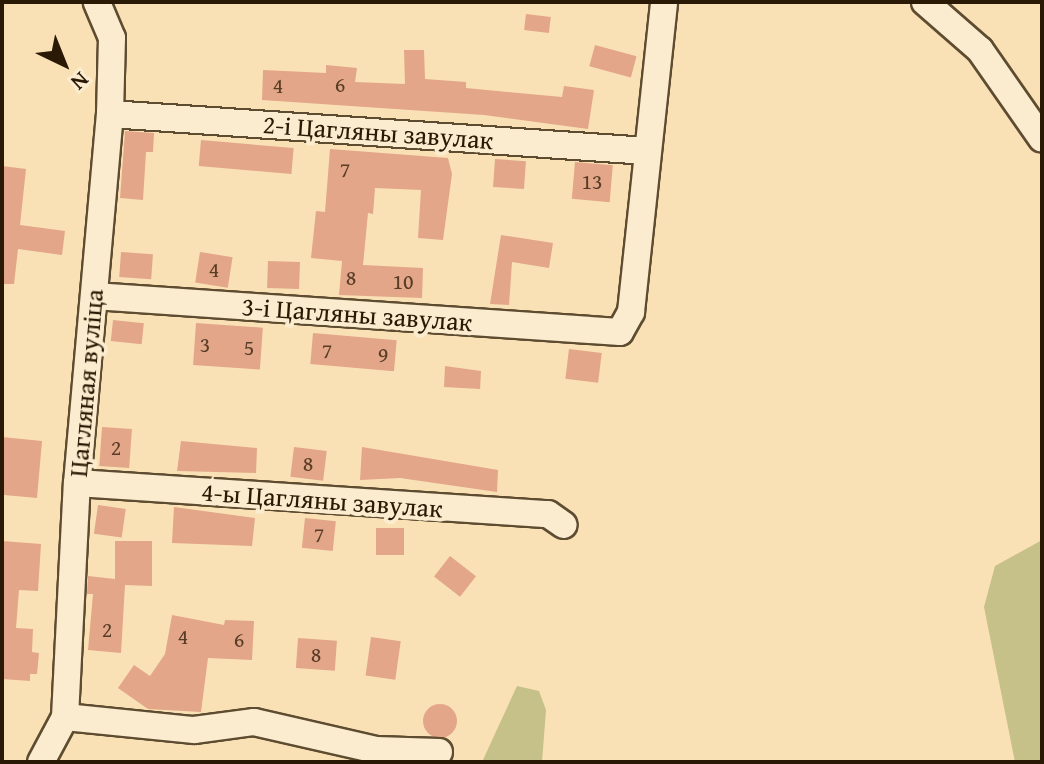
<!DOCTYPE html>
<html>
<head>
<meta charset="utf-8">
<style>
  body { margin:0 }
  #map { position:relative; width:1044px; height:764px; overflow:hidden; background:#f9e1b5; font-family:"Gentium Book Plus",serif }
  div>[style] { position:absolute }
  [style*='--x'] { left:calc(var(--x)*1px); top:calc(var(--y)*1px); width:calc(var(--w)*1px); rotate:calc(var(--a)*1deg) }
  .green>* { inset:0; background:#c5c188 }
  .building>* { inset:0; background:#e3a688; transform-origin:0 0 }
  .round { border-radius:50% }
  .roads { filter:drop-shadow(2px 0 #5e4c31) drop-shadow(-2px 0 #5e4c31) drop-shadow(0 2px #5e4c31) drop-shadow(0 -2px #5e4c31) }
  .minor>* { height:26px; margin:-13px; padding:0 13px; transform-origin:13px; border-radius:13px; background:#fbeccf }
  span { translate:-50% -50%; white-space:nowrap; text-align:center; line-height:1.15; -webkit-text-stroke:8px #fbeccf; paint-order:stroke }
  .number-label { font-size:22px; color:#583d26 }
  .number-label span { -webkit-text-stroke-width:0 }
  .street-label { font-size:26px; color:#2a1a05 }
  .frame { position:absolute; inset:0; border:4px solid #2a1a05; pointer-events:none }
  .north { position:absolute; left:24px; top:24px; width:80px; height:80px; -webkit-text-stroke:6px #fbeccf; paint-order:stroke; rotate:137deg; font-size:22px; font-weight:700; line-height:32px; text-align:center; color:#2a1a05 }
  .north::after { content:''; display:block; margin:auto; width:28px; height:36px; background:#2a1a05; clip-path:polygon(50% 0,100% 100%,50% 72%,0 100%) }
</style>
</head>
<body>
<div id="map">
  <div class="green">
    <i style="clip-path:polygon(1042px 540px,1042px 762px,1015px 762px,984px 607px,995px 566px)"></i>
    <i style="clip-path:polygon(517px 686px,539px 691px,546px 710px,542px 762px,482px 762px)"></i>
  </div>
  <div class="building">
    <i style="left:526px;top:14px;width:25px;height:16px;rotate:7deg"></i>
    <i style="left:595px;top:45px;width:43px;height:22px;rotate:15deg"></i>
    <i style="clip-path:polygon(404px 50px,424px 50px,425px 79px,466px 82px,466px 88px,562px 97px,564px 86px,594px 90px,588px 129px,484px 115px,262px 100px,263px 70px,326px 73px,326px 65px,357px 68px,355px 82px,405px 84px)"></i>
    <i style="clip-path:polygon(125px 131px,154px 133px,153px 152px,146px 152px,143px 200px,120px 198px)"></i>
    <i style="left:201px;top:140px;width:93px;height:26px;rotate:5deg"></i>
    <i style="clip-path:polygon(330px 149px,448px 158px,452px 174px,443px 240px,418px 238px,421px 190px,375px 188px,373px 214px,368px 213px,363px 265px,423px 268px,422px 298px,339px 295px,342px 261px,311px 258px,316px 211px,325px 212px)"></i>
    <i style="left:495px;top:159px;width:31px;height:28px;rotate:4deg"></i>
    <i style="left:575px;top:162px;width:38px;height:37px;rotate:5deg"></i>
    <i style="clip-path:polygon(2px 166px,26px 169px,20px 225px,65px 231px,62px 255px,18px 249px,14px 284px,2px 284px)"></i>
    <i style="clip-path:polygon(501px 235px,553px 243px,549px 268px,512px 262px,509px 305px,490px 304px)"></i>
    <i style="left:121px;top:252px;width:32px;height:25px;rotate:4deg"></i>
    <i style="left:200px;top:252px;width:33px;height:31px;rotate:9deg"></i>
    <i style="left:268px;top:261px;width:32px;height:27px;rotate:2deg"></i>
    <i style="left:113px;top:320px;width:31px;height:21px;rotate:6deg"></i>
    <i style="left:196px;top:323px;width:67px;height:42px;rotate:4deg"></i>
    <i style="left:313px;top:333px;width:84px;height:31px;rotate:5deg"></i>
    <i style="left:569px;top:349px;width:33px;height:30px;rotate:7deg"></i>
    <i style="clip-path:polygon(445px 366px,481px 371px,480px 389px,444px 387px)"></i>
    <i style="left:102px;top:427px;width:30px;height:39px;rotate:4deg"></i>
    <i style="clip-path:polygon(2px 437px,42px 441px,37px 498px,4px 495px)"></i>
    <i style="clip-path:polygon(181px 441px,257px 448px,256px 473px,177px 471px)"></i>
    <i style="left:294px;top:447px;width:33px;height:30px;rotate:7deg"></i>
    <i style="clip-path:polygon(362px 447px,498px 470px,497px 492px,400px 478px,360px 480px)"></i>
    <i style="left:98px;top:505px;width:28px;height:29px;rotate:8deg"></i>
    <i style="clip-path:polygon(174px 507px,255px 518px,252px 546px,172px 543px)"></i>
    <i style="left:305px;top:518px;width:31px;height:30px;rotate:6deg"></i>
    <i style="left:376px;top:528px;width:28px;height:27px"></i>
    <i style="clip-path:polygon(2px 541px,41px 544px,38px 591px,19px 590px,16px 628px,33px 629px,32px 652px,39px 653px,37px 674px,30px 674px,30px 681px,2px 679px)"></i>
    <i style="clip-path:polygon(115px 541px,152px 541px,152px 586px,125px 585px,121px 653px,88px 650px,93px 594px,87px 594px,88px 576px,115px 579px)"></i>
    <i style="left:450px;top:556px;width:33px;height:26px;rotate:38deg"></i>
    <i style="clip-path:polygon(172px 615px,224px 625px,225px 620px,254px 621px,252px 660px,208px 658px,201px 712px,148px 709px,118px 688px,134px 665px,150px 676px,165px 654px)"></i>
    <i style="left:371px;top:637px;width:30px;height:39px;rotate:8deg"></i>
    <i style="left:298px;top:638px;width:39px;height:30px;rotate:4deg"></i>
    <i class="round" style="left:423px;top:704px;width:34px;height:34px"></i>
  </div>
  <div class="roads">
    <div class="minor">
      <i style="--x:925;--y:2;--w:73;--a:41.1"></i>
      <i style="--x:980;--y:50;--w:108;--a:55.1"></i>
      <i style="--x:110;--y:114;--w:538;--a:3.94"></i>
      <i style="--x:94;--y:296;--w:527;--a:3.92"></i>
      <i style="--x:620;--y:332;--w:23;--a:-61"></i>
      <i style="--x:631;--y:312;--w:312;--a:-83.9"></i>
      <i style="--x:77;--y:483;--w:472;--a:3.8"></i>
      <i style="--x:548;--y:514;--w:19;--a:35"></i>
      <i style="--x:65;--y:717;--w:130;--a:5.8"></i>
      <i style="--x:194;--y:730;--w:61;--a:-7.6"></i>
      <i style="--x:254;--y:722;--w:125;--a:12.9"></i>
      <i style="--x:376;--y:750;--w:63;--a:1.8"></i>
      <i style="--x:41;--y:762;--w:51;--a:-61.9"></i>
      <i style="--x:65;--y:717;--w:234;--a:-87.1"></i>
      <i style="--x:77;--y:483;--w:370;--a:-84.9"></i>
      <i style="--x:110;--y:114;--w:76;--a:-88.5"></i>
      <i style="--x:112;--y:38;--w:39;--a:-113"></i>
    </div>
  </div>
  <div class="number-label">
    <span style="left:340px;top:85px">6</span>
    <span style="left:278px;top:86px">4</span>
    <span style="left:345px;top:170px">7</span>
    <span style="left:592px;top:182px">13</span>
    <span style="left:214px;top:270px">4</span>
    <span style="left:351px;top:278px">8</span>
    <span style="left:403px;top:282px">10</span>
    <span style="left:205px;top:345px">3</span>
    <span style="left:249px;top:348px">5</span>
    <span style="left:327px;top:351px">7</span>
    <span style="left:383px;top:355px">9</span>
    <span style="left:116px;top:448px">2</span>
    <span style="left:308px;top:464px">8</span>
    <span style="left:319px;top:535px">7</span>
    <span style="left:107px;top:630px">2</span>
    <span style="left:183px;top:637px">4</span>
    <span style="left:239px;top:640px">6</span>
    <span style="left:316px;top:655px">8</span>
  </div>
  <div class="street-label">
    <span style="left:378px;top:132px;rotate:4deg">2-і Цагляны завулак</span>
    <span style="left:357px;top:314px;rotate:4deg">3-і Цагляны завулак</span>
    <span style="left:86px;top:383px;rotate:-85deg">Цагляная вуліца</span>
    <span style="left:322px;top:500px;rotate:4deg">4-ы Цагляны завулак</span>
  </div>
  <div class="frame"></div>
  <div class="north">N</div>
</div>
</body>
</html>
